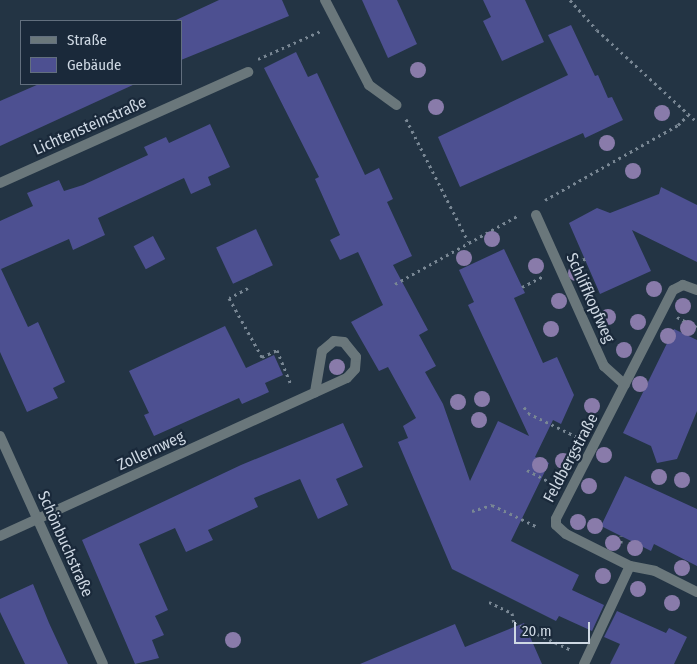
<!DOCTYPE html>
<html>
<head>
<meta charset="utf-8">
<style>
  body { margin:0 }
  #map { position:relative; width:697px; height:664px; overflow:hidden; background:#233444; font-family:"Fira Sans Condensed",sans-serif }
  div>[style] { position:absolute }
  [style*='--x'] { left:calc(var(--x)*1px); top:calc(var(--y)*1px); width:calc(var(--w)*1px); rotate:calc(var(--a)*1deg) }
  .building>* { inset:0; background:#4d5091; transform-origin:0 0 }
  .path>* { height:3px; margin-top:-1.5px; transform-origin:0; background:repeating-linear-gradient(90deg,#798794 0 2.5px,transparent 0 6.5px) }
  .minor>* { height:10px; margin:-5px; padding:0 5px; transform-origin:5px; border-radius:5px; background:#6a777b }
  .trees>* { width:16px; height:16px; margin:-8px; border-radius:50%; background:#897baa }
  span { translate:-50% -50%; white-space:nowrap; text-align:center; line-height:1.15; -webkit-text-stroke:4.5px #1a293a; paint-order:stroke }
  .street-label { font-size:16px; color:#ced8e3 }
  .legend { position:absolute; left:20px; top:20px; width:162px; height:65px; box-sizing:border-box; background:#1a293a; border:1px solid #626f7e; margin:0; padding:6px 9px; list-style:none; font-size:15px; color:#ced8e3 }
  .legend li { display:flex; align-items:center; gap:10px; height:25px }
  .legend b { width:25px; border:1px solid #626f7e }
  .scale { position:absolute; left:514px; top:622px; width:76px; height:22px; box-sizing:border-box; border:2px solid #ced8e3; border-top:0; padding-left:6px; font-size:15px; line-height:18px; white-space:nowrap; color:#ced8e3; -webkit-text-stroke:4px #1a293a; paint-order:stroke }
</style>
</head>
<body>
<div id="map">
  <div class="building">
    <i style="clip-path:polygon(219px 0,282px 0,289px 16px,181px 60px,181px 21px,176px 20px)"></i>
    <i style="clip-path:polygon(362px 0,397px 0,417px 44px,388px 58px)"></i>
    <i style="clip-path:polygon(483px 0,525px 0,544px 42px,502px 61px,483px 21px,491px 17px)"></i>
    <i style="clip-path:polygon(571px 25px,595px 76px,598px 75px,608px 98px,612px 97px,623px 120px,585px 138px,583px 133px,460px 187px,438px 137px,568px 75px,548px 35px)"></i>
    <i style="clip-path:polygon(296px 52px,308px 77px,317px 73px,365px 175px,379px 168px,393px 199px,387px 202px,412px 256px,393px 265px,428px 330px,419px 335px,436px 366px,425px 372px,443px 404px,470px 481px,498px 421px,529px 436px,468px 305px,474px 302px,459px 270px,504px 249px,525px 293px,514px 298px,543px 363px,557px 357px,574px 395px,561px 424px,553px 420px,535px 457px,549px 463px,511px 541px,579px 575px,572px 590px,604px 605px,592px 631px,559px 616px,556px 621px,452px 569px,398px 442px,408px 438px,403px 426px,416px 418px,388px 367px,379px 371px,351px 322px,383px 305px,358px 252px,340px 260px,330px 240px,340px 235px,315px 179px,319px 177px,264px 68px)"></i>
    <i style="clip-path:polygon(39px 84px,135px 84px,0 146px,0 101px)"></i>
    <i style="clip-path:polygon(210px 124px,230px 167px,208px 177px,211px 185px,191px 194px,184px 178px,98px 218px,105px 235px,73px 250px,69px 239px,1px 269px,28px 327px,38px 322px,65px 382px,53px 388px,58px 398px,27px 412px,0 352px,0 221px,33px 206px,27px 193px,37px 189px,59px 180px,64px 191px,83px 185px,148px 155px,144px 147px,166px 137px,169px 143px)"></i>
    <i style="clip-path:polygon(661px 187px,697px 205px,697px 262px,632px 230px,651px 271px,600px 294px,569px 223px,597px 208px,610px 213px,659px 194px)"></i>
    <i style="left:256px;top:229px;width:40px;height:44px;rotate:65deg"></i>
    <i style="left:153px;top:236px;width:26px;height:22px;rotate:62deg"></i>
    <i style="clip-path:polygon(225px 326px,246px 368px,274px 355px,283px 375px,265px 383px,269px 392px,242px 404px,239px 398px,154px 436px,144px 415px,149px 413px,129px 371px)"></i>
    <i style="clip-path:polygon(674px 329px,697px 340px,697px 411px,677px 459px,657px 463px,651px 446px,623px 433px)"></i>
    <i style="clip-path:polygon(343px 423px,363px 467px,336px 479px,348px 505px,318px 519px,300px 479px,254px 498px,258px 507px,208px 530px,213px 540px,186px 552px,175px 528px,139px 544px,168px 610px,155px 616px,164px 635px,152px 640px,159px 658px,135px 664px,82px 540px,241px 465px)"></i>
    <i style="clip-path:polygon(625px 476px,697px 509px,697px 566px,654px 544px,651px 551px,601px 526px)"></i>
    <i style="clip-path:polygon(33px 584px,49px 623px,68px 664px,25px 664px,0 612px,0 599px)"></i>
    <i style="clip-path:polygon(617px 611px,666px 633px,669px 628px,687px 637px,674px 664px,610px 664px,620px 644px,604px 637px)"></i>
    <i style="clip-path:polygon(524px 623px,542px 664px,360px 664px,455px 624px,465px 647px)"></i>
  </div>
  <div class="path">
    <i style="--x:570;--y:0;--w:40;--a:48"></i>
    <i style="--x:597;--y:30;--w:136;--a:42.6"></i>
    <i style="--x:258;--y:59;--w:69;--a:-24"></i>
    <i style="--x:406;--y:119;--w:137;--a:63.1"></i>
    <i style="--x:545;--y:200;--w:153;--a:-29.4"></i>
    <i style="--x:678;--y:125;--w:14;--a:-45"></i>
    <i style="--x:577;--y:262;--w:9;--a:-21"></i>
    <i style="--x:395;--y:284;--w:142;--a:-29.1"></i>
    <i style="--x:522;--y:287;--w:25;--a:-27"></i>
    <i style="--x:248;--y:288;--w:21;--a:152"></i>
    <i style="--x:229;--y:298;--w:68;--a:60.8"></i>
    <i style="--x:262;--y:357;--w:17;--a:-25"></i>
    <i style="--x:277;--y:350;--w:37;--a:68"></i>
    <i style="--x:677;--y:317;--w:22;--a:27"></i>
    <i style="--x:524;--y:407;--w:7;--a:56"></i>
    <i style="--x:528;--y:413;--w:55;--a:26.1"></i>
    <i style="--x:527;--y:470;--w:32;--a:28"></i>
    <i style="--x:472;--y:511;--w:21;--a:-17"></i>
    <i style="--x:492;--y:505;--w:51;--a:25.6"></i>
    <i style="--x:621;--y:543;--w:7;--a:-90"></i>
    <i style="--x:489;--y:602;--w:25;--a:26"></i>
    <i style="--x:512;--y:613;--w:10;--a:79"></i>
    <i style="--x:514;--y:623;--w:63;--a:25.3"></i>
  </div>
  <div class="minor">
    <i style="--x:325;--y:0;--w:96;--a:62.6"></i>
    <i style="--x:369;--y:85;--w:34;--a:36"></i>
    <i style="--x:0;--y:183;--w:272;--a:-24.1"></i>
    <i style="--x:536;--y:215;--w:166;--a:65.8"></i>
    <i style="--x:604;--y:366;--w:28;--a:42"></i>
    <i style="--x:697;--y:290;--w:15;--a:-160"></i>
    <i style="--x:683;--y:285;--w:11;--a:153"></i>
    <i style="--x:673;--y:290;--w:257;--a:117.1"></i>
    <i style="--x:556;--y:519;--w:6;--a:90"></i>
    <i style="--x:556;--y:525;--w:13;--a:42"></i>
    <i style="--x:566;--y:534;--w:72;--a:26.6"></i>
    <i style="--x:630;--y:566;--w:25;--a:11"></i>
    <i style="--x:655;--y:571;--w:47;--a:26.6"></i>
    <i style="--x:0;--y:436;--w:250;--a:65.7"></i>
    <i style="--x:0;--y:536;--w:381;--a:-24.5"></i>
    <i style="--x:347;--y:378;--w:12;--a:-48"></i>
    <i style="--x:355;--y:369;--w:12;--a:-85"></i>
    <i style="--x:356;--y:357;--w:19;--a:-129"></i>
    <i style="--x:344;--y:342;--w:10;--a:-174"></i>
    <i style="--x:334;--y:341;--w:16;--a:140"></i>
    <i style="--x:322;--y:351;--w:42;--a:99.7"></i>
    <i style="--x:584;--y:664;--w:108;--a:-64.9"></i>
  </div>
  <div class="trees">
    <i style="left:418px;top:70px"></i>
    <i style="left:436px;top:107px"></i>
    <i style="left:662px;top:113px"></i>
    <i style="left:607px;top:143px"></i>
    <i style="left:633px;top:171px"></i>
    <i style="left:492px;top:239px"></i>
    <i style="left:464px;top:258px"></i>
    <i style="left:536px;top:266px"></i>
    <i style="left:576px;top:273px"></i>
    <i style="left:654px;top:289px"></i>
    <i style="left:559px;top:301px"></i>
    <i style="left:683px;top:306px"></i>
    <i style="left:608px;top:317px"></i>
    <i style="left:638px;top:322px"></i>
    <i style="left:688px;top:328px"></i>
    <i style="left:551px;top:329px"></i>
    <i style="left:668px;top:336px"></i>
    <i style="left:624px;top:350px"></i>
    <i style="left:337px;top:367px"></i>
    <i style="left:640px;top:384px"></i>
    <i style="left:482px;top:399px"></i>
    <i style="left:458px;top:402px"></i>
    <i style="left:592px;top:406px"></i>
    <i style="left:479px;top:420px"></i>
    <i style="left:604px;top:455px"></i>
    <i style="left:563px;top:461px"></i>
    <i style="left:540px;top:465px"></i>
    <i style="left:659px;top:477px"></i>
    <i style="left:682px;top:480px"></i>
    <i style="left:589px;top:486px"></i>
    <i style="left:578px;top:522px"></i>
    <i style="left:595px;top:526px"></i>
    <i style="left:613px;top:543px"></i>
    <i style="left:635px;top:548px"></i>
    <i style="left:682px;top:568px"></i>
    <i style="left:603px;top:576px"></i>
    <i style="left:638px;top:589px"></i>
    <i style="left:672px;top:603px"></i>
    <i style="left:233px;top:640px"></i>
  </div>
  <div class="street-label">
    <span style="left:90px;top:126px;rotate:-24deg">Lichtensteinstraße</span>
    <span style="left:590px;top:298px;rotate:66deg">Schliffkopfweg</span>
    <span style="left:151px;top:451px;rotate:-25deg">Zollernweg</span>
    <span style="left:571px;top:458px;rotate:-62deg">Feldbergstraße</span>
    <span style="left:65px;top:544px;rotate:66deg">Schönbuchstraße</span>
  </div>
  <ul class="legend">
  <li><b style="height:6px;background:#6a777b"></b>Straße</li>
  <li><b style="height:14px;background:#4d5091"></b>Gebäude</li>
  </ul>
  <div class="scale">20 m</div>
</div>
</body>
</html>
